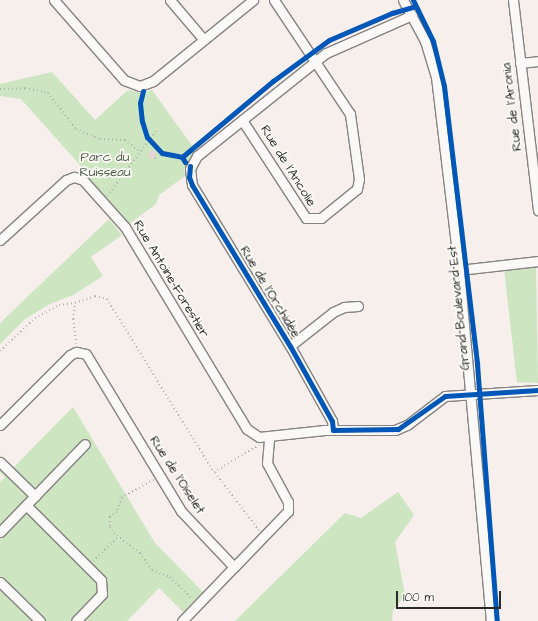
<!DOCTYPE html>
<html>
<head>
<meta charset="utf-8">
<style>
  body { margin:0 }
  #map { position:relative; width:538px; height:621px; overflow:hidden; background:#f6efec; font-family:"Architects Daughter",sans-serif }
  div>[style] { position:absolute }
  [style*='--x'] { left:calc(var(--x)*1px); top:calc(var(--y)*1px); width:calc(var(--w)*1px); rotate:calc(var(--a)*1deg) }
  .green>* { inset:0; background:#cde5c0 }
  .shadow>* { inset:0; background:#0003 }
  .building>* { inset:0; background:#e5d6d4 }
  .round { border-radius:50% }
  .path>* { height:1.5px; margin-top:-0.75px; transform-origin:0; background:repeating-linear-gradient(90deg,#b4b2b0 0 1px,transparent 0 4px) }
  .roads { filter:drop-shadow(1px 0 #868382) drop-shadow(-1px 0 #868382) drop-shadow(0 1px #868382) drop-shadow(0 -1px #868382) }
  .minor>* { height:9px; margin:-4.5px; padding:0 4.5px; transform-origin:4.5px; border-radius:4.5px; background:#faf9f7 }
  .cycleway>* { height:5px; margin:-2.5px; padding:0 2.5px; transform-origin:2.5px; border-radius:2.5px; background:#0057b8 }
  span { translate:-50% -50%; white-space:nowrap; text-align:center; line-height:1.15; -webkit-text-stroke:3.5px #fdfcf7; paint-order:stroke }
  .street-label { font-size:13px; color:#2b2b2b }
  .park-label { font-size:13px; color:#52604d }
  .scale { position:absolute; left:396px; top:591px; width:105px; height:18px; box-sizing:border-box; border:2px solid #2b2b2b; border-top:0; padding-left:5px; font-size:12px; line-height:14px; white-space:nowrap; color:#2b2b2b; -webkit-text-stroke:3px #fdfcf7; paint-order:stroke }
</style>
</head>
<body>
<div id="map">
  <div class="green">
    <i style="clip-path:polygon(52px 72px,95px 120px,128px 90px,141px 93px,152px 90px,196px 151px,184px 169px,185px 176px,159px 195px,156px 204px,129px 224px,86px 177px,80px 165px,21px 99px,0 96px,0 84px)"></i>
    <i style="clip-path:polygon(109px 219px,122px 235px,91px 257px,103px 276px,73px 295px,50px 304px,25px 319px,0 344px,0 323px)"></i>
    <i style="clip-path:polygon(536px 266px,538px 383px,517px 382px,504px 269px)"></i>
    <i style="clip-path:polygon(73px 407px,155px 543px,203px 592px,183px 612px,159px 588px,127px 621px,0 621px,0 482px,5px 477px,0 472px,0 455px,13px 468px)"></i>
    <i style="clip-path:polygon(398px 492px,414px 515px,395px 542px,405px 595px,393px 611px,392px 621px,235px 621px,345px 513px,361px 518px)"></i>
  </div>
  <div class="shadow">
    <i style="clip-path:polygon(150px 153px,156px 154px,156px 159px,150px 157px)"></i>
  </div>
  <div class="building">
    <i class="round" style="left:148px;top:151px;width:8px;height:8px"></i>
  </div>
  <div class="path">
    <i style="--x:0;--y:89;--w:25;--a:-2"></i>
    <i style="--x:25;--y:88;--w:24;--a:12"></i>
    <i style="--x:48;--y:93;--w:46;--a:52.1"></i>
    <i style="--x:76;--y:129;--w:26;--a:23"></i>
    <i style="--x:100;--y:139;--w:25;--a:2"></i>
    <i style="--x:125;--y:140;--w:18;--a:38"></i>
    <i style="--x:107;--y:196;--w:81;--a:-53"></i>
    <i style="--x:76;--y:344;--w:25;--a:-97"></i>
    <i style="--x:73;--y:319;--w:16;--a:-83"></i>
    <i style="--x:75;--y:303;--w:21;--a:-19"></i>
    <i style="--x:95;--y:296;--w:12;--a:14"></i>
    <i style="--x:107;--y:299;--w:203;--a:58.3"></i>
    <i style="--x:0;--y:351;--w:48;--a:-43.3"></i>
    <i style="--x:35;--y:318;--w:27;--a:-28"></i>
    <i style="--x:59;--y:305;--w:16;--a:-7"></i>
    <i style="--x:154;--y:480;--w:37;--a:151"></i>
    <i style="--x:122;--y:498;--w:15;--a:110"></i>
    <i style="--x:117;--y:512;--w:9;--a:144"></i>
    <i style="--x:110;--y:517;--w:10;--a:90"></i>
    <i style="--x:110;--y:527;--w:7;--a:56"></i>
    <i style="--x:114;--y:533;--w:33;--a:38"></i>
    <i style="--x:140;--y:553;--w:21;--a:55"></i>
    <i style="--x:152;--y:570;--w:19;--a:21"></i>
    <i style="--x:170;--y:577;--w:32;--a:44"></i>
    <i style="--x:259;--y:531;--w:74;--a:-127.3"></i>
    <i style="--x:214;--y:472;--w:52;--a:-31"></i>
    <i style="--x:93;--y:561;--w:36;--a:-44"></i>
  </div>
  <div class="roads">
    <div class="minor">
      <i style="--x:54;--y:0;--w:106;--a:48.8"></i>
      <i style="--x:124;--y:80;--w:17;--a:21"></i>
      <i style="--x:140;--y:86;--w:14;--a:-21"></i>
      <i style="--x:153;--y:81;--w:129;--a:-39"></i>
      <i style="--x:170;--y:0;--w:52;--a:49.6"></i>
      <i style="--x:403;--y:0;--w:47;--a:61.8"></i>
      <i style="--x:425;--y:41;--w:38;--a:73"></i>
      <i style="--x:436;--y:77;--w:194;--a:83.2"></i>
      <i style="--x:459;--y:270;--w:352;--a:84.8"></i>
      <i style="--x:513;--y:0;--w:212;--a:83.2"></i>
      <i style="--x:520;--y:63;--w:18;--a:-6"></i>
      <i style="--x:242;--y:120;--w:117;--a:56.9"></i>
      <i style="--x:306;--y:218;--w:15;--a:0"></i>
      <i style="--x:321;--y:218;--w:46;--a:-38.9"></i>
      <i style="--x:357;--y:189;--w:10;--a:-79"></i>
      <i style="--x:359;--y:179;--w:66;--a:-97.9"></i>
      <i style="--x:350;--y:114;--w:137;--a:-123.7"></i>
      <i style="--x:0;--y:240;--w:89;--a:-42.3"></i>
      <i style="--x:66;--y:180;--w:9;--a:-21"></i>
      <i style="--x:74;--y:177;--w:9;--a:18"></i>
      <i style="--x:83;--y:180;--w:63;--a:48.2"></i>
      <i style="--x:125;--y:227;--w:236;--a:58.9"></i>
      <i style="--x:247;--y:429;--w:14;--a:34"></i>
      <i style="--x:259;--y:437;--w:66;--a:-6.1"></i>
      <i style="--x:325;--y:430;--w:70;--a:0"></i>
      <i style="--x:395;--y:430;--w:13;--a:-23"></i>
      <i style="--x:407;--y:425;--w:48;--a:-37.3"></i>
      <i style="--x:445;--y:396;--w:93;--a:-3.7"></i>
      <i style="--x:459;--y:270;--w:80;--a:-6.5"></i>
      <i style="--x:290;--y:346;--w:55;--a:-38.3"></i>
      <i style="--x:333;--y:312;--w:12;--a:-24"></i>
      <i style="--x:344;--y:307;--w:14;--a:-4"></i>
      <i style="--x:0;--y:425;--w:99;--a:-45"></i>
      <i style="--x:70;--y:355;--w:7;--a:-27"></i>
      <i style="--x:76;--y:352;--w:10;--a:11"></i>
      <i style="--x:86;--y:354;--w:184;--a:58.8"></i>
      <i style="--x:181;--y:511;--w:77;--a:46.6"></i>
      <i style="--x:234;--y:567;--w:78;--a:-46"></i>
      <i style="--x:288;--y:511;--w:9;--a:-90"></i>
      <i style="--x:288;--y:502;--w:44;--a:-118.3"></i>
      <i style="--x:267;--y:463;--w:25;--a:-85"></i>
      <i style="--x:333;--y:430;--w:9;--a:-96"></i>
      <i style="--x:332;--y:421;--w:86;--a:-119.2"></i>
      <i style="--x:290;--y:346;--w:188;--a:-121.3"></i>
      <i style="--x:192;--y:185;--w:16;--a:-97"></i>
      <i style="--x:190;--y:169;--w:15;--a:-62"></i>
      <i style="--x:197;--y:156;--w:165;--a:-38.6"></i>
      <i style="--x:326;--y:53;--w:94;--a:-23.8"></i>
      <i style="--x:0;--y:462;--w:49;--a:44.2"></i>
      <i style="--x:26;--y:505;--w:106;--a:45"></i>
      <i style="--x:101;--y:580;--w:14;--a:86"></i>
      <i style="--x:102;--y:594;--w:37;--a:134"></i>
      <i style="--x:0;--y:532;--w:122;--a:-46"></i>
      <i style="--x:0;--y:582;--w:56;--a:44.3"></i>
      <i style="--x:182;--y:621;--w:75;--a:-46.1"></i>
    </div>
  </div>
  <div class="cycleway">
    <i style="--x:413;--y:0;--w:46;--a:64"></i>
    <i style="--x:433;--y:41;--w:46;--a:76.3"></i>
    <i style="--x:444;--y:86;--w:280;--a:83.2"></i>
    <i style="--x:477;--y:364;--w:258;--a:85.6"></i>
    <i style="--x:143;--y:91;--w:12;--a:104"></i>
    <i style="--x:140;--y:103;--w:18;--a:84"></i>
    <i style="--x:142;--y:121;--w:17;--a:73"></i>
    <i style="--x:147;--y:137;--w:22;--a:47"></i>
    <i style="--x:162;--y:153;--w:20;--a:11"></i>
    <i style="--x:182;--y:157;--w:6;--a:59"></i>
    <i style="--x:182;--y:157;--w:119;--a:-39.9"></i>
    <i style="--x:273;--y:81;--w:69;--a:-36.2"></i>
    <i style="--x:329;--y:40;--w:69;--a:-23.2"></i>
    <i style="--x:392;--y:13;--w:22;--a:-16"></i>
    <i style="--x:190;--y:166;--w:11;--a:95"></i>
    <i style="--x:189;--y:177;--w:9;--a:69"></i>
    <i style="--x:192;--y:185;--w:188;--a:58.7"></i>
    <i style="--x:290;--y:346;--w:86;--a:60.8"></i>
    <i style="--x:332;--y:421;--w:9;--a:84"></i>
    <i style="--x:333;--y:430;--w:65;--a:-0.9"></i>
    <i style="--x:398;--y:429;--w:57;--a:-35.1"></i>
    <i style="--x:445;--y:396;--w:93;--a:-3.7"></i>
  </div>
  <div class="street-label">
    <span style="left:512px;top:107px;rotate:-97deg">Rue de l'Aronia</span>
    <span style="left:288px;top:166px;rotate:58deg">Rue de l'Ancolie</span>
    <span style="left:171px;top:279px;rotate:59deg">Rue Antoine-Forestier</span>
    <span style="left:270px;top:292px;rotate:59deg">Rue de l'Orchidée</span>
    <span style="left:459px;top:308px;rotate:-96deg">Grand Boulevard Est</span>
    <span style="left:177px;top:475px;rotate:57deg">Rue de l'Oiselet</span>
  </div>
  <div class="park-label">
    <span style="left:105px;top:165px">Parc du<br>Ruisseau</span>
  </div>
  <div class="scale">100 m</div>
</div>
</body>
</html>
